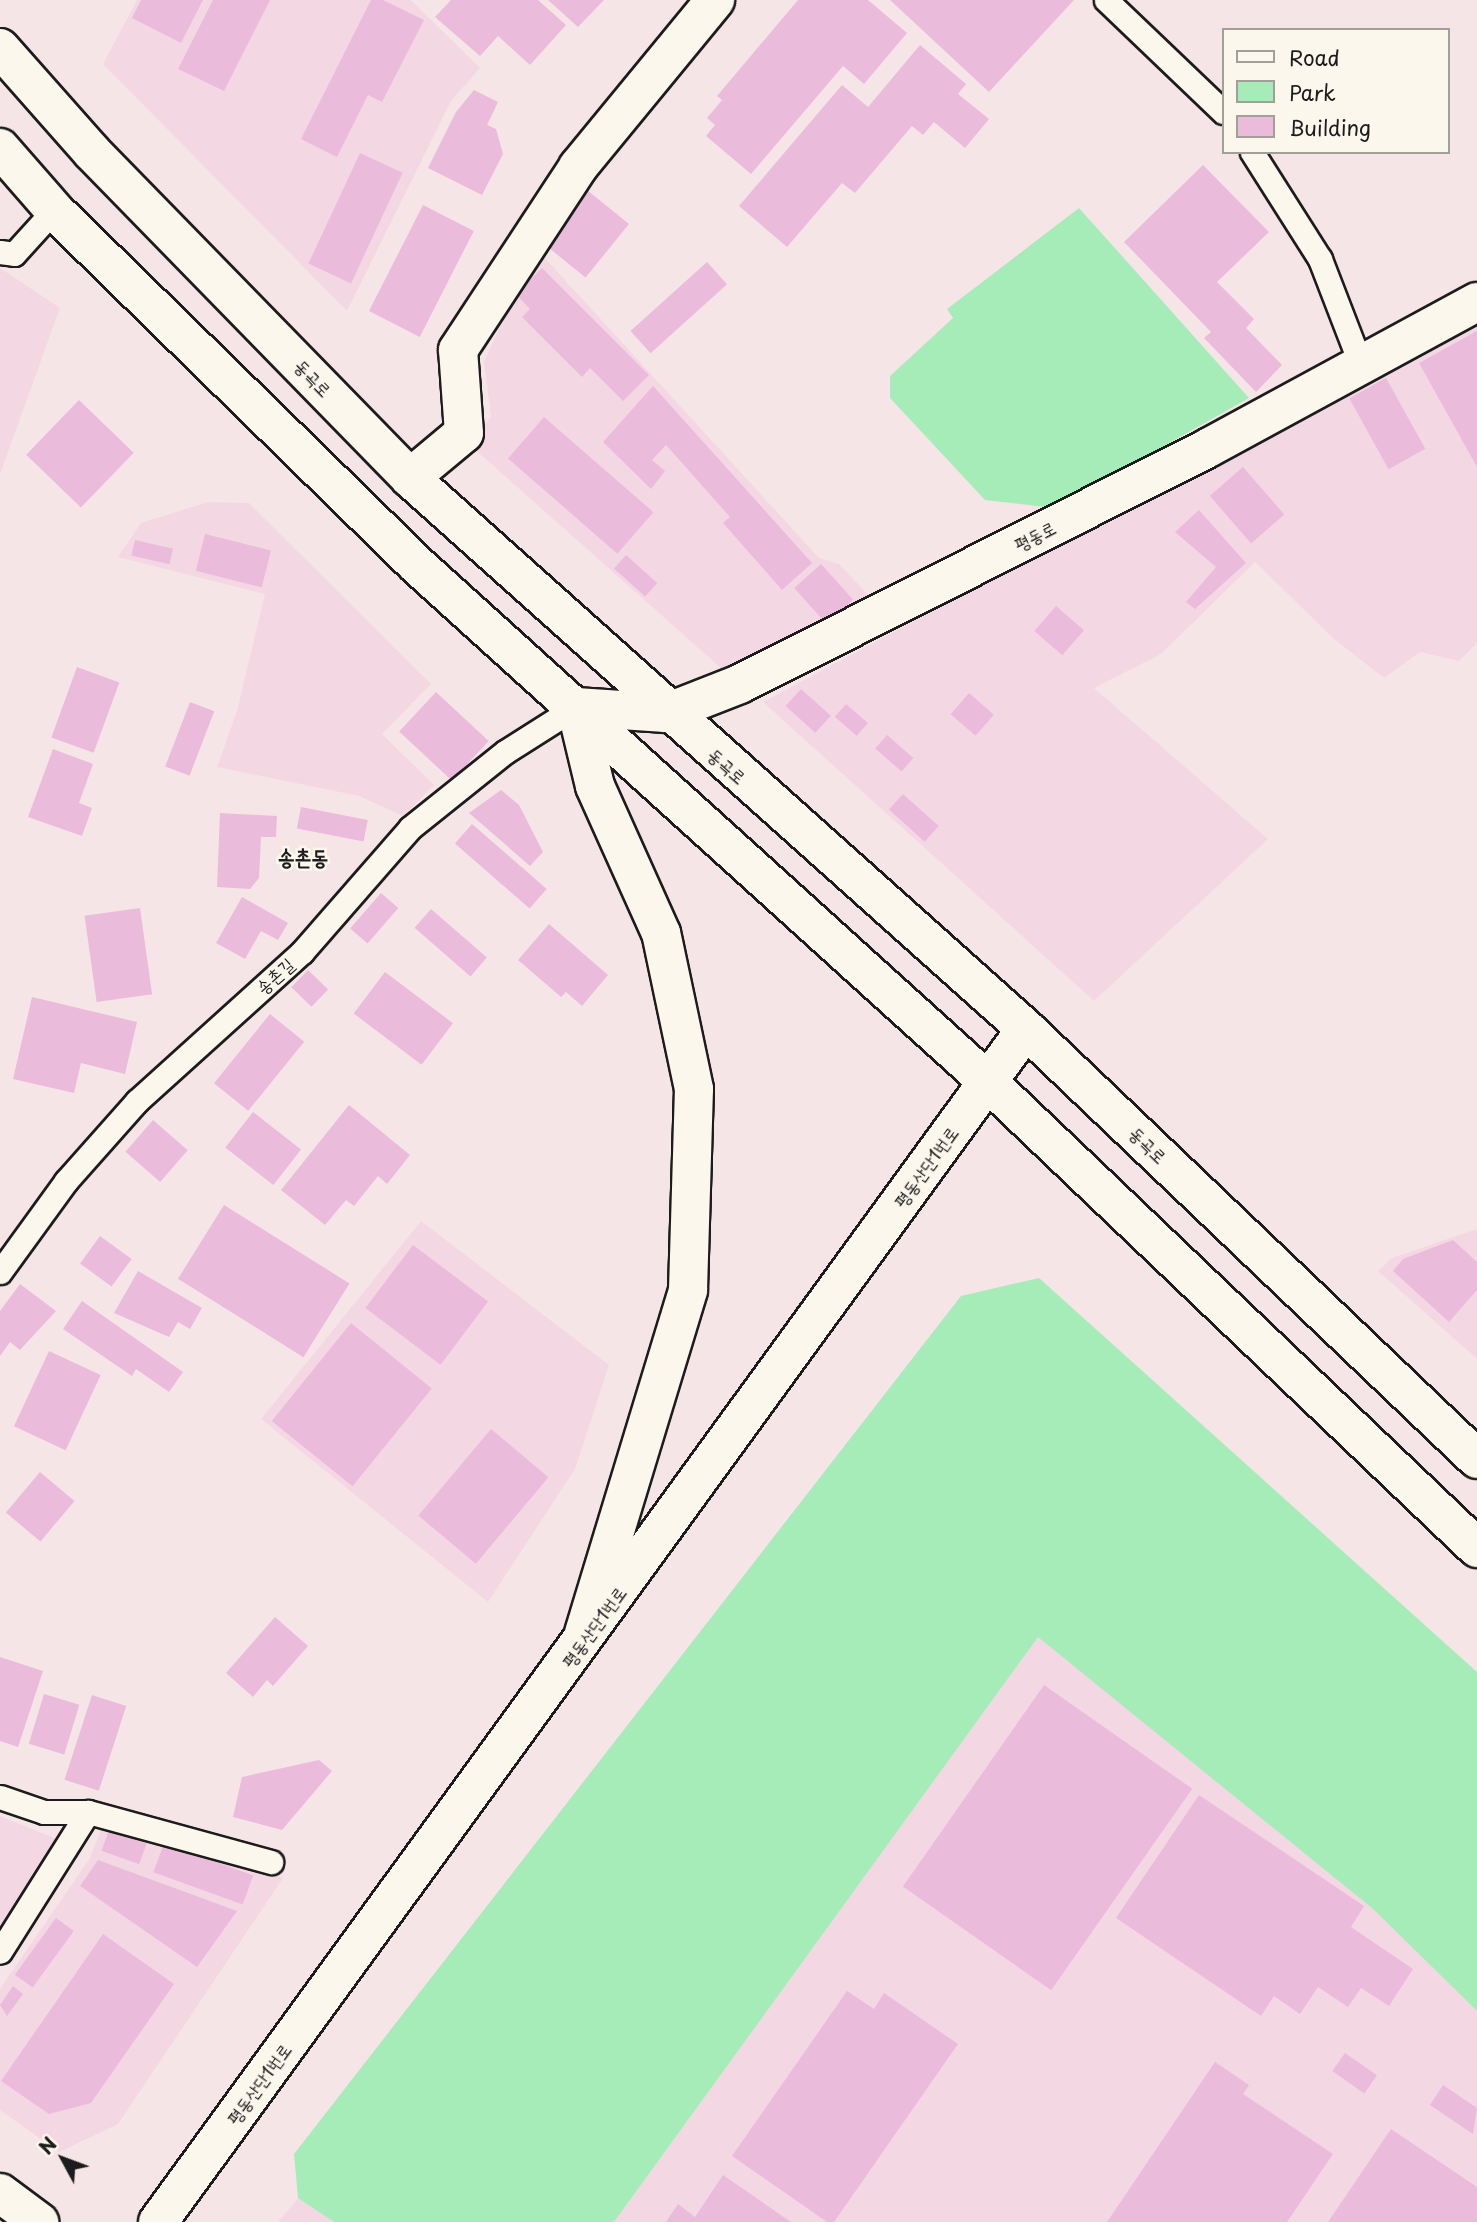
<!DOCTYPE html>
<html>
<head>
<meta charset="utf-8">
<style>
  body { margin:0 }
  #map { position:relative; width:1477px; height:2222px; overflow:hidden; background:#f6e5e7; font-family:"Playpen Sans","Poor Story",sans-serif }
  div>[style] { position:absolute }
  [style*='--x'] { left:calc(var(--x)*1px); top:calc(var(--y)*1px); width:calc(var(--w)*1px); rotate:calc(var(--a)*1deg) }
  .built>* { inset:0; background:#f3d8e3 }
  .green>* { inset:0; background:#a6ecb8 }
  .building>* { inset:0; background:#ebbbdb; transform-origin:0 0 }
  .roads { filter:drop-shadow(2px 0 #1c1c1c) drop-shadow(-2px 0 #1c1c1c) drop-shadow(0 2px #1c1c1c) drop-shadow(0 -2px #1c1c1c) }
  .lane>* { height:23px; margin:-11.5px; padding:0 11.5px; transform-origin:11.5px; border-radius:11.5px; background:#fbf7ec }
  .street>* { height:38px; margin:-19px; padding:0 19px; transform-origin:19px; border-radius:19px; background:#fbf7ec }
  .secondary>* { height:38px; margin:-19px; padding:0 19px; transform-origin:19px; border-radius:19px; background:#fbf7ec }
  span { translate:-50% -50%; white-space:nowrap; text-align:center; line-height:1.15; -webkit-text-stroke:5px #fbf7ec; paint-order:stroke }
  .street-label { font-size:18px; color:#1c1c1c }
  .quarter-label { font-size:21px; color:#1c1c1c; font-weight:700 }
  .legend { position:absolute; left:1222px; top:28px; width:228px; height:126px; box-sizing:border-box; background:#fbf7ec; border:2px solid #a29f99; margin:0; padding:9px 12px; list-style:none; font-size:21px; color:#1c1c1c }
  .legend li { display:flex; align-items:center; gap:14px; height:35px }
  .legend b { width:35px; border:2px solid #a29f99 }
  .north { position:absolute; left:28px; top:2124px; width:70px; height:70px; -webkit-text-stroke:5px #fbf7ec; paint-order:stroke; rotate:311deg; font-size:19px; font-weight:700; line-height:28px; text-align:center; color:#1c1c1c }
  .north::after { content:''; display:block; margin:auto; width:24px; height:32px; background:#1c1c1c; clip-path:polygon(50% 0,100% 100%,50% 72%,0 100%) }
</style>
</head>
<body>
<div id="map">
  <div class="built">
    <i style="clip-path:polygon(137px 0,411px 0,480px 68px,451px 101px,347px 311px,103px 64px)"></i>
    <i style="clip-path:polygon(543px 256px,819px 558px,839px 564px,873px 600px,732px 678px,471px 446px,491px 416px,484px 362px,518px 286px)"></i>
    <i style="clip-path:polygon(0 268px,60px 308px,0 474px)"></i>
    <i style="clip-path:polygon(1477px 320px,1477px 643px,1459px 661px,1420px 652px,1384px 678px,1334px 639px,1255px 562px,1161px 654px,1094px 688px,1268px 839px,1094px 1001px,763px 702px)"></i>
    <i style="clip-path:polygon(208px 502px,249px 503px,431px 684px,382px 734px,434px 785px,403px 816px,359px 796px,217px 767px,237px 711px,265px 594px,118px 557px,141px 523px)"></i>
    <i style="clip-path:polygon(421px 1221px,609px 1365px,575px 1469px,488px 1602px,261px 1419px)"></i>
    <i style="clip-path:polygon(1477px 1229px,1477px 1359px,1378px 1271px,1392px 1258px)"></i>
    <i style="clip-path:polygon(1038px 1636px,1373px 1909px,1477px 2011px,1477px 2222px,614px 2222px)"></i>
    <i style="clip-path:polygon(0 1816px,57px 1839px,0 1928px)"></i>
    <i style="clip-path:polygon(103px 1824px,283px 1878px,118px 2124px,59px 2152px,0 2110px,0 1989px,90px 1858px)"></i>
    <i style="clip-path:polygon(298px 2198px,334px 2222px,278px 2222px)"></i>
  </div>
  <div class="green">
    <i style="clip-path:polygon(1079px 208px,1249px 398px,1054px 508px,985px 500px,890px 398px,890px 376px,953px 318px,947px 309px)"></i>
    <i style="clip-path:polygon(1039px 1278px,1477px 1672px,1477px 2011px,1373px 1909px,1038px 1637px,614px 2222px,334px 2222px,298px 2198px,294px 2154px,961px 1296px)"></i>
  </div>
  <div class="building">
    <i style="clip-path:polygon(141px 0,203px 0,181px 43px,132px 18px)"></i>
    <i style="clip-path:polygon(213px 0,270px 0,224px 91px,178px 69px)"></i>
    <i style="clip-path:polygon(371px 0,383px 0,424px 20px,382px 102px,368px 95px,337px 157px,301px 139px)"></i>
    <i style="clip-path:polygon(451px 0,538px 0,566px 25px,530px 65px,498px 36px,480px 56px,435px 17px)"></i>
    <i style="clip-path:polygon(548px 0,604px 0,578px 27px)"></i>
    <i style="clip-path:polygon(798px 0,868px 0,907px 33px,864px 84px,843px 66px,751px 174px,706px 136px,715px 125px,707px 118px,722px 100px,717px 96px)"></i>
    <i style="clip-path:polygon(890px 0,1074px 0,989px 92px)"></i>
    <i style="clip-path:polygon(920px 45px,966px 84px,958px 94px,989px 119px,965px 148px,934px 122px,923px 135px,912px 126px,855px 193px,842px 183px,787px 247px,739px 206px,842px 85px,868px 107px)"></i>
    <i style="clip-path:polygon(474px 90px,498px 102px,487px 125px,496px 129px,503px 154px,482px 195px,428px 168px,456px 112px)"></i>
    <i style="left:360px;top:153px;width:47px;height:122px;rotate:25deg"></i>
    <i style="clip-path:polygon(1203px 165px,1269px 232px,1217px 282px,1254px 319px,1246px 328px,1282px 365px,1256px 392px,1204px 338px,1211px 332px,1124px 242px)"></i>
    <i style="left:587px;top:190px;width:54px;height:69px;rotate:39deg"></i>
    <i style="left:423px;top:205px;width:57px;height:119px;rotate:27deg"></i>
    <i style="left:707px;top:262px;width:30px;height:103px;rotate:48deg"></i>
    <i style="clip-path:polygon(542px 268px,649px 375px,623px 401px,590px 368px,582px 377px,522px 317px,530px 309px,516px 294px)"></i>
    <i style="clip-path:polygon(1477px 331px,1477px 467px,1419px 363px)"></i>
    <i style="left:1386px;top:378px;width:81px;height:42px;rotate:61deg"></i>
    <i style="clip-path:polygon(653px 386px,812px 563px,782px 590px,723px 523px,730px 517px,666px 445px,652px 460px,665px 471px,651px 489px,603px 442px)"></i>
    <i style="left:79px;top:400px;width:76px;height:76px;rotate:44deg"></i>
    <i style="left:544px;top:417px;width:145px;height:55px;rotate:41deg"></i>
    <i style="left:1243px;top:467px;width:63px;height:44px;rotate:49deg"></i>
    <i style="clip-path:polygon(1199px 510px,1246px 563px,1195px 609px,1186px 602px,1216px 567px,1175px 532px)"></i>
    <i style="left:205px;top:534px;width:68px;height:38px;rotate:14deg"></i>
    <i style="left:135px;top:540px;width:39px;height:16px;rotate:13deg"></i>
    <i style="left:626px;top:555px;width:42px;height:18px;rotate:42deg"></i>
    <i style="left:821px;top:564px;width:48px;height:36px;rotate:48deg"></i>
    <i style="left:1056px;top:606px;width:37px;height:33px;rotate:41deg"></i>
    <i style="left:77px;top:667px;width:45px;height:75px;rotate:20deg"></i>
    <i style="left:801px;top:689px;width:40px;height:23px;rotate:42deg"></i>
    <i style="left:436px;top:692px;width:72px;height:54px;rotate:43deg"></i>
    <i style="left:969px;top:693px;width:33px;height:28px;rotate:41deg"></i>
    <i style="left:190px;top:702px;width:26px;height:69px;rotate:21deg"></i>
    <i style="left:846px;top:704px;width:29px;height:17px;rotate:41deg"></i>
    <i style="left:887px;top:735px;width:35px;height:18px;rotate:41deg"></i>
    <i style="clip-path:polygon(53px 749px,93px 764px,79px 803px,92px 808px,82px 836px,28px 817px)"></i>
    <i style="clip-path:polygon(501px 790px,519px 805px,543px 852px,530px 866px,469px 813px)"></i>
    <i style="left:903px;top:794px;width:48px;height:21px;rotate:42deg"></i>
    <i style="left:301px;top:807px;width:68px;height:22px;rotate:11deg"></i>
    <i style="clip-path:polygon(220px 813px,277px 816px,276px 837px,261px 837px,259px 878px,250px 889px,217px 887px)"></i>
    <i style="left:472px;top:824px;width:99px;height:26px;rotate:41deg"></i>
    <i style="left:381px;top:893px;width:23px;height:47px;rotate:41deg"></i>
    <i style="clip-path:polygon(242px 897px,288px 923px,278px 940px,261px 931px,245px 959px,216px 943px)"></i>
    <i style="left:140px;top:908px;width:87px;height:56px;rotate:82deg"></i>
    <i style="left:431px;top:909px;width:74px;height:25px;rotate:41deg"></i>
    <i style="clip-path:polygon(549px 924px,608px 975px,582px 1006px,566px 992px,561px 997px,518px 960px)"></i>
    <i style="left:308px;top:970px;width:28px;height:24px;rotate:44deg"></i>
    <i style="left:385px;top:972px;width:85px;height:52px;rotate:37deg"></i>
    <i style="clip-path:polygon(32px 997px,137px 1022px,125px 1074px,81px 1063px,74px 1093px,13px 1079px)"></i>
    <i style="left:270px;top:1014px;width:44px;height:89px;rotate:39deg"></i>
    <i style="clip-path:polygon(349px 1105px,410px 1155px,387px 1184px,378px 1176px,354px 1206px,346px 1200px,325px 1225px,281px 1190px)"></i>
    <i style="left:253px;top:1112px;width:61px;height:45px;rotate:38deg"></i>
    <i style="left:153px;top:1120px;width:46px;height:42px;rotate:41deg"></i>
    <i style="left:224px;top:1205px;width:148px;height:87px;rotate:32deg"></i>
    <i style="left:100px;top:1236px;width:39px;height:34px;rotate:36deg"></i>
    <i style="clip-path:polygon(1453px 1240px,1477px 1262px,1477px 1290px,1449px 1322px,1393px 1271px,1403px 1259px)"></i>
    <i style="left:413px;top:1245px;width:94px;height:79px;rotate:37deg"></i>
    <i style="clip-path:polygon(138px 1271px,202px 1308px,190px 1329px,178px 1322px,169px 1337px,114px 1313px)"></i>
    <i style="clip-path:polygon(20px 1284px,56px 1311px,20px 1350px,10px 1342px,0 1356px,0 1311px)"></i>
    <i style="clip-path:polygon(82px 1301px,183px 1372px,169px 1392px,136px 1369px,132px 1376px,63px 1329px)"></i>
    <i style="left:351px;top:1323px;width:104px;height:126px;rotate:39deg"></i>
    <i style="left:49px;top:1351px;width:57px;height:83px;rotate:25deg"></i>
    <i style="left:491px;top:1429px;width:75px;height:113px;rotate:40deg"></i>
    <i style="left:40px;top:1472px;width:45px;height:53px;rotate:40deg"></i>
    <i style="clip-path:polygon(275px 1617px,308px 1646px,273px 1686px,267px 1680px,253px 1697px,226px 1673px)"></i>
    <i style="clip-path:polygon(0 1657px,43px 1671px,18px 1747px,0 1741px)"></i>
    <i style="left:1044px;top:1685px;width:181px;height:246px;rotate:35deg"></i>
    <i style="left:44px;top:1694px;width:37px;height:52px;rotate:17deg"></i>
    <i style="left:92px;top:1695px;width:36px;height:89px;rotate:18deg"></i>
    <i style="clip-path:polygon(319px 1760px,332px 1771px,282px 1830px,233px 1817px,242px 1777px)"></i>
    <i style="clip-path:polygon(1199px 1795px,1364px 1906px,1351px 1927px,1413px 1969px,1389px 2006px,1361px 1988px,1348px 2007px,1318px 1987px,1300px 2014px,1274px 1996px,1261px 2016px,1116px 1918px)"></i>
    <i style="left:109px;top:1830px;width:40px;height:22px;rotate:20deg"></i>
    <i style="left:164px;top:1843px;width:95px;height:31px;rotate:20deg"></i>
    <i style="clip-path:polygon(98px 1860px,237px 1911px,197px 1967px,80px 1886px)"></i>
    <i style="left:56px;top:1918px;width:22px;height:70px;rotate:36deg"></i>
    <i style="clip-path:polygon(103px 1934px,174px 1984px,91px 2103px,49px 2114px,1px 2081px)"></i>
    <i style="clip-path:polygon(13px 1986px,23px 1994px,7px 2016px,0 2005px)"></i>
    <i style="clip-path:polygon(847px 1991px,874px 2009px,884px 1993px,958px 2044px,834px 2222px,827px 2222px,732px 2156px)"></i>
    <i style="left:1345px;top:2053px;width:39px;height:22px;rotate:35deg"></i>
    <i style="clip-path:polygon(1215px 2062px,1249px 2085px,1243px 2094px,1333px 2154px,1287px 2222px,1107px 2222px)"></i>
    <i style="clip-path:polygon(1443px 2085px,1477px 2108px,1473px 2134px,1430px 2105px)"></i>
    <i style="clip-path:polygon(1391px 2129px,1477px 2187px,1477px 2222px,1328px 2222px)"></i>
    <i style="clip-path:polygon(723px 2175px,791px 2222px,666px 2222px,678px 2204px,695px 2217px)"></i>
  </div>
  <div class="roads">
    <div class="lane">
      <i style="--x:1106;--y:0;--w:162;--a:43.7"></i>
      <i style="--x:1252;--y:152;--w:127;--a:57.6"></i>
      <i style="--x:1320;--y:259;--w:114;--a:68.9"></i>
      <i style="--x:0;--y:252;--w:14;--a:8"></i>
      <i style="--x:14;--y:254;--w:59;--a:-47.7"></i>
      <i style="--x:0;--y:1272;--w:112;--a:-54"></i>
      <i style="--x:66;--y:1181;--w:107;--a:-48.4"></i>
      <i style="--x:137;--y:1101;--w:222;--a:-42.1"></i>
      <i style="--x:302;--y:952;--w:164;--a:-48.9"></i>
      <i style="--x:410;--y:828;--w:122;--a:-38.7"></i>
      <i style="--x:505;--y:752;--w:84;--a:-32.4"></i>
      <i style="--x:0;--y:1797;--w:46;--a:18.8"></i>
      <i style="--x:44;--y:1812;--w:44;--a:0"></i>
      <i style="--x:88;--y:1812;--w:165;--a:122.2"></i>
      <i style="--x:88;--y:1812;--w:190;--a:15.3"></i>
    </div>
    <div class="street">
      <i style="--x:410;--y:478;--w:70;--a:-39.8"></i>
      <i style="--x:464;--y:433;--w:83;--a:-94.1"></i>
      <i style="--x:458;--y:350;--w:219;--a:-56.7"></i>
      <i style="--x:578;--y:167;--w:216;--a:-50.6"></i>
      <i style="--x:584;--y:1633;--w:358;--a:-73.1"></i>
      <i style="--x:688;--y:1290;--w:201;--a:-88.3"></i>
      <i style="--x:694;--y:1089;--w:159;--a:-101.9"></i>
      <i style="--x:661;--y:933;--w:161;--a:-114.2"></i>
      <i style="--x:595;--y:786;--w:81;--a:-103.5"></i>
      <i style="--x:576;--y:707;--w:90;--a:3.8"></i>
      <i style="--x:666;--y:713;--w:79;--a:-21.4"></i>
      <i style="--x:740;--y:684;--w:524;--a:-26.76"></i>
      <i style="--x:1208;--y:448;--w:306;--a:-28.5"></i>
      <i style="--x:0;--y:2193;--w:49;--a:36.6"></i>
    </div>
    <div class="secondary">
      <i style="--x:0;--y:48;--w:139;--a:48.5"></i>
      <i style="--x:92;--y:152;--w:455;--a:45.7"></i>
      <i style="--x:410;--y:478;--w:826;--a:41.81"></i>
      <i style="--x:1026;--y:1029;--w:623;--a:43.63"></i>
      <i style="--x:0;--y:148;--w:82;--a:48.9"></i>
      <i style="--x:54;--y:210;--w:508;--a:44.36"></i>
      <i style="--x:417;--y:565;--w:769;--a:42.15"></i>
      <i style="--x:987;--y:1081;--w:677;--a:43.62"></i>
      <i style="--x:158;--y:2222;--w:1475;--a:-53.96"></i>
    </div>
  </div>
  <div class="street-label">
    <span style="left:313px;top:378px;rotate:46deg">동곡로</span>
    <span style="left:1035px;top:536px;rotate:-27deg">평동로</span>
    <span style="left:727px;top:766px;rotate:41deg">동곡로</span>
    <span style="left:275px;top:976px;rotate:-42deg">송촌길</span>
    <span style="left:1148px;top:1145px;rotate:44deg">동곡로</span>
    <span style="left:926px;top:1167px;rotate:-54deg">평동산단1번로</span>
    <span style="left:594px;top:1627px;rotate:-54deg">평동산단1번로</span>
    <span style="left:259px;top:2084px;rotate:-54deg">평동산단1번로</span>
  </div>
  <div class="quarter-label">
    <span style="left:303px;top:856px">송촌동</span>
  </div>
  <ul class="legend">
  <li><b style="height:9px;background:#fbf7ec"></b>Road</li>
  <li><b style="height:19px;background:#a6ecb8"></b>Park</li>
  <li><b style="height:19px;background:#ebbbdb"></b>Building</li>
  </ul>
  <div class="north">N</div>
</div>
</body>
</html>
